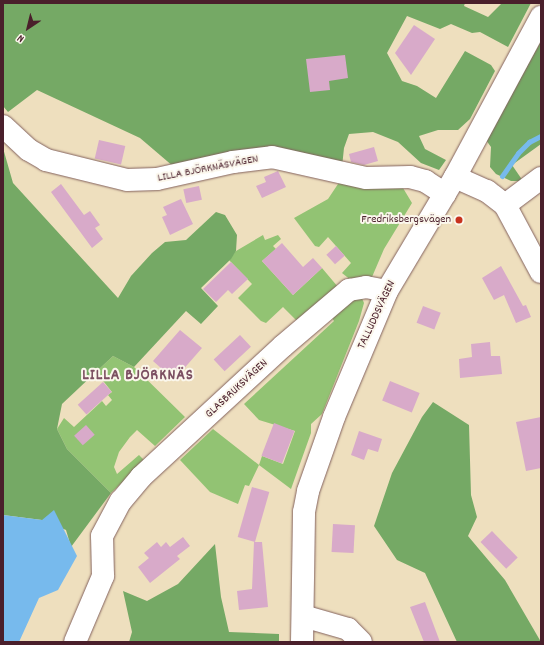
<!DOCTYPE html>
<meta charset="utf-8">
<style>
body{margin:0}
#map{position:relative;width:544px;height:645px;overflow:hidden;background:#eedfbe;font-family:Dekko,sans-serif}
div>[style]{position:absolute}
.green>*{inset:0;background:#92c373}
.forest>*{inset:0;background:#75a965}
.water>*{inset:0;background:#77baed}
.stream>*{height:5px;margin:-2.5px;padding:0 2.5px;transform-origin:2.5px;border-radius:2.5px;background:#77baed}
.building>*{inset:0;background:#d8aac9;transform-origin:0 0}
.roads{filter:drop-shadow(0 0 1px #83625e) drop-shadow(0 0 1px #83625e)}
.minor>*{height:22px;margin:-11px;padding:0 11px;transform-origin:11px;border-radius:11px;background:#fff}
.dots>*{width:11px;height:11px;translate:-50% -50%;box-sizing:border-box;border:2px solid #fbf7ec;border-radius:50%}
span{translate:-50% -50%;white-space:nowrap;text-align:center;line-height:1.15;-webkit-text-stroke:4px #fbf7ec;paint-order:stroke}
.street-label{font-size:12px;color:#4a1f2b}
.poi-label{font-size:12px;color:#4a1f2b}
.right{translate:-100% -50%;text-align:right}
.district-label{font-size:16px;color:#7c5062;font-weight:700;letter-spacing:1px}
.frame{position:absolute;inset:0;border:4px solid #4a1f2b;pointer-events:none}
.north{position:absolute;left:8px;top:8px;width:40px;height:40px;-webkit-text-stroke:3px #fbf7ec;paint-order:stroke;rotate:215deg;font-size:11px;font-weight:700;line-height:16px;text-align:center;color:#4a1f2b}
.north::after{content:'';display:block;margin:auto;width:14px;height:18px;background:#4a1f2b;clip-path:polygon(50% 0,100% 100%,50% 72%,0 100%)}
</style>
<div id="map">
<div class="green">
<i style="clip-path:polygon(340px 181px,403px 188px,412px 203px,384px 249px,372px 277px,361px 280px,352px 281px,342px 273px,351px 263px,328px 237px,319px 247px,315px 246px,294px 218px,328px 199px)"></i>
<i style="clip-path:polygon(263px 235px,265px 240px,278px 235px,281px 239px,273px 246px,276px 249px,262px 261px,293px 295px,322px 268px,338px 287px,298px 322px,283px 307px,266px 323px,261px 321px,238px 298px,252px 284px,229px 260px,236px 251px)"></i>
<i style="clip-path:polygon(361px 296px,364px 303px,359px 321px,322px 414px,311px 424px,311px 433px,291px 489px,259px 465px,249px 486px,245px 485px,238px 504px,210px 492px,180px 460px,213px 429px,259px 465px,262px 456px,283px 464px,295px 431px,259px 420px,244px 404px,334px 321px,330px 315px,344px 303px)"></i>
<i style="clip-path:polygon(113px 356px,134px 367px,185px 417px,155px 446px,137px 430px,130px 437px,119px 452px,114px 467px,117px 474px,139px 455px,145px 461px,111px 493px,67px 449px,57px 429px,64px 418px,74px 427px,102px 401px,106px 406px,112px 400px,108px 395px,112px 392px,96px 372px)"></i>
</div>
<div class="forest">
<i style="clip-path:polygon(3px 3px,465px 3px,464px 6px,488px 17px,502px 3px,531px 3px,508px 47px,480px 32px,472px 33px,451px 24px,440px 29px,407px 16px,387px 53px,402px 81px,417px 86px,436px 98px,465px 51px,491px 65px,495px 71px,470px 119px,458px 130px,438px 130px,419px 136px,425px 149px,446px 160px,439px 170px,421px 163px,398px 142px,373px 132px,349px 134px,344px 148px,342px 167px,283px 149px,240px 150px,174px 167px,140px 138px,37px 90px,8px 112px,3px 106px)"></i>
<i style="clip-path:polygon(541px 41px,541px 144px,512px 165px,523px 181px,511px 181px,496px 174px,490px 167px,491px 147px,486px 140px)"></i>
<i style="clip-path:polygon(3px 148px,13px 183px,118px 298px,131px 276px,152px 253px,165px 242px,186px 240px,216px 212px,225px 215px,237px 235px,236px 251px,231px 259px,201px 288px,218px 306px,201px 324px,186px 311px,134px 367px,113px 356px,62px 404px,57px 429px,67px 449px,111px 493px,71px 547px,66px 530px,42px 520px,3px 515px)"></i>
<i style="clip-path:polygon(433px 402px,469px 425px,471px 495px,477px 517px,468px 536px,505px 580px,541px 642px,457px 642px,425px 573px,397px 560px,374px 526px,392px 473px,422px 417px)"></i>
<i style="clip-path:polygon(215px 544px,221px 597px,229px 632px,279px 634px,279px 642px,129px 642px,132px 632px,123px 591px,147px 601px,178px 584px)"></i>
</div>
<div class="water">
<i style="clip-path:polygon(54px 510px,77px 556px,58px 590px,39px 598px,19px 642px,3px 642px,3px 515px,42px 520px)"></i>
</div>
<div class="stream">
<i style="left:502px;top:176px;width:28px;rotate:-55deg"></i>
<i style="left:518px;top:153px;width:16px;rotate:-45deg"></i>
<i style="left:529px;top:142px;width:13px;rotate:-27deg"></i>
</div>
<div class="building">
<i style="clip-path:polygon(414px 25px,435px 39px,411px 75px,395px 53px)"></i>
<i style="clip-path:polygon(345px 55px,348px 78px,329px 81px,330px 90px,310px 92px,306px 59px)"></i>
<i style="left:99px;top:140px;width:27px;height:19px;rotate:13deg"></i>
<i style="clip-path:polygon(374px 147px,378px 161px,364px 165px,351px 162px,349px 154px)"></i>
<i style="clip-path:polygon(278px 171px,286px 187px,262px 198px,256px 186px,266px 182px,264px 177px)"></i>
<i style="clip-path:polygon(61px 184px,84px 215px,90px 211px,100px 225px,95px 228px,103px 239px,92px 248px,51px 192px)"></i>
<i style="left:199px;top:186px;width:14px;height:16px;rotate:78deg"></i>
<i style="clip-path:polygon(181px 199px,193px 224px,170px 235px,162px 217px,167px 215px,163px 207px)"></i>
<i style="clip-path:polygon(282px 243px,303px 267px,313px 258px,322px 268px,293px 295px,262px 261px)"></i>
<i style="left:336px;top:246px;width:13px;height:13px;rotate:48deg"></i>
<i style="clip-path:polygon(231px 262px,248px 279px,232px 294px,228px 290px,216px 302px,203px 289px)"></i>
<i style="clip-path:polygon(501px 266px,523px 306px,526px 305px,531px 317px,516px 323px,504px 295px,494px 300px,482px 278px)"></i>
<i style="left:423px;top:306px;width:19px;height:18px;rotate:21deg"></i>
<i style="clip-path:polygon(180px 330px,202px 348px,181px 372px,178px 369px,171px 377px,153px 361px)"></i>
<i style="left:240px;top:335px;width:16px;height:36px;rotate:47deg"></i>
<i style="clip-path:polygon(490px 342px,491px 356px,500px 356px,502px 374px,460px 378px,459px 359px,472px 357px,471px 344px)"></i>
<i style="left:390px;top:381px;width:32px;height:21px;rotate:22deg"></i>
<i style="left:103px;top:382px;width:13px;height:34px;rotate:48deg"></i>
<i style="clip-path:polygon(541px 417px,541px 468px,526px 471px,516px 422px)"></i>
<i style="left:274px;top:423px;width:22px;height:35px;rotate:21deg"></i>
<i style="left:86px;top:425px;width:13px;height:16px;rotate:48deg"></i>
<i style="clip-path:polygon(359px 431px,382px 439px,378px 452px,368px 449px,364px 460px,351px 455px)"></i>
<i style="left:252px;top:487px;width:18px;height:52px;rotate:16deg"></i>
<i style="left:333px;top:524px;width:22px;height:28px;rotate:3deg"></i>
<i style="left:492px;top:531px;width:37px;height:16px;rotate:46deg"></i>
<i style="clip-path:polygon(183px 537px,190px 546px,177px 556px,180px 559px,150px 583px,138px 567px,149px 558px,144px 553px,157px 542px,161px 547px,166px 542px,170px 547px)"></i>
<i style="clip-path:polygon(254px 542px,262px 542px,268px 607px,239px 610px,237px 591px,252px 589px)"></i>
<i style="clip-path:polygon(425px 602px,440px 642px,424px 642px,410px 607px)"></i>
</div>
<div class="roads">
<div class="minor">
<i style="left:3px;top:126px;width:35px;rotate:43deg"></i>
<i style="left:29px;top:150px;width:20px;rotate:30deg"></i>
<i style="left:46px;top:160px;width:83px;rotate:13.9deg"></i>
<i style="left:127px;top:180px;width:30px;rotate:-2deg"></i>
<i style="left:157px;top:179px;width:78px;rotate:-12.6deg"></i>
<i style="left:233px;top:162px;width:39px;rotate:-7deg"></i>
<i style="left:272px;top:157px;width:96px;rotate:12.6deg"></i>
<i style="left:366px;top:178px;width:44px;rotate:-1.3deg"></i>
<i style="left:410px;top:177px;width:16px;rotate:15deg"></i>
<i style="left:425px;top:181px;width:24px;rotate:33deg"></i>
<i style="left:455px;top:177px;width:35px;rotate:24deg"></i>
<i style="left:487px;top:191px;width:23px;rotate:38deg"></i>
<i style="left:505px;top:205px;width:45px;rotate:-36.9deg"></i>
<i style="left:505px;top:205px;width:76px;rotate:61.8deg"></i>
<i style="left:303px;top:616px;width:47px;rotate:16.1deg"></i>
<i style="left:348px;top:629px;width:18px;rotate:45deg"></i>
<i style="left:75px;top:642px;width:72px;rotate:-67deg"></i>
<i style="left:103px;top:576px;width:40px;rotate:-91.4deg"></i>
<i style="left:102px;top:536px;width:40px;rotate:-62deg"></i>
<i style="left:121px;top:501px;width:31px;rotate:-50deg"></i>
<i style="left:141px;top:477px;width:193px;rotate:-42.7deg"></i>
<i style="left:283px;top:346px;width:87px;rotate:-40.3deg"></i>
<i style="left:349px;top:290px;width:17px;rotate:-10deg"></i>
<i style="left:366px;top:287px;width:21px;rotate:11deg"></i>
<i style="left:302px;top:642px;width:130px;rotate:-89.1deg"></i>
<i style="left:304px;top:512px;width:21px;rotate:-79deg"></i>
<i style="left:308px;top:491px;width:78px;rotate:-70.6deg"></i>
<i style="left:334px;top:417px;width:137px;rotate:-67.2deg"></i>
<i style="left:387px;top:291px;width:133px;rotate:-59.2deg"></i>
<i style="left:455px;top:177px;width:182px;rotate:-61.7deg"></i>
</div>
</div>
<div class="dots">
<i style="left:459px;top:220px;background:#c8321e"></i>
</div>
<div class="street-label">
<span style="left:208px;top:169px;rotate:-11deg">LILLA BJÖRKNÄSVÄGEN</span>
<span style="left:377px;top:315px;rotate:-65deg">TALLUDDSVÄGEN</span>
<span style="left:237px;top:389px;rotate:-43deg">GLASBRUKSVÄGEN</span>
</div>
<div class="poi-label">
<span class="right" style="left:451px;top:220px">Fredriksbergsvägen</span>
</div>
<div class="district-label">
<span style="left:138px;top:376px">LILLA BJÖRKNÄS</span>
</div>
<div class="frame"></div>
<div class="north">N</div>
</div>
